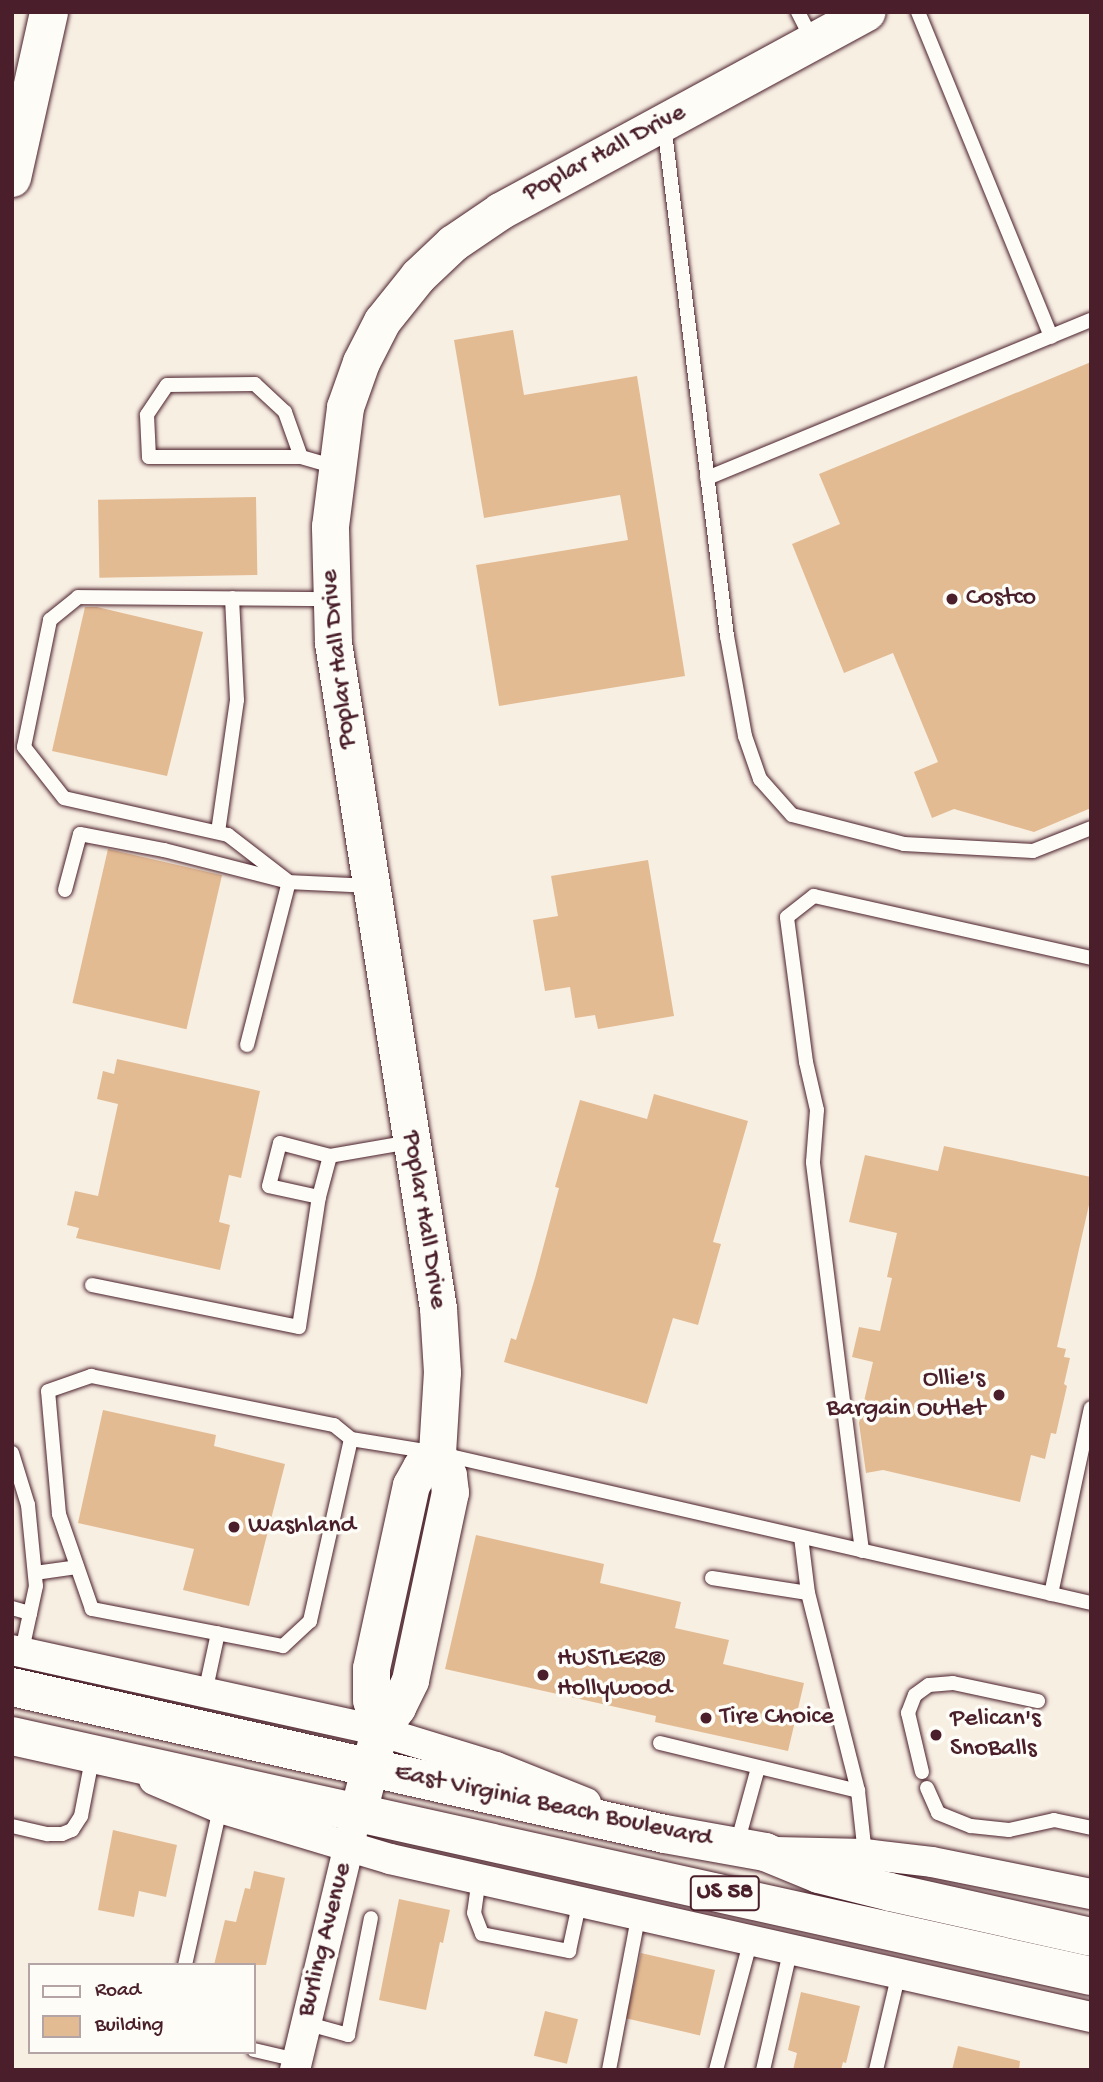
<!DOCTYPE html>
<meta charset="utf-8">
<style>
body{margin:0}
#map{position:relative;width:1103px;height:2082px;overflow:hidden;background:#f8efe3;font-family:"Gochi Hand",sans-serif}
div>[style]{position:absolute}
.building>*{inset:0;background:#e3bb93;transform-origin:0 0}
.roads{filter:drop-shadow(0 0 2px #4a1f2b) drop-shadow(0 0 2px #4a1f2b)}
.service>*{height:14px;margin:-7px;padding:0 7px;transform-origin:7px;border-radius:7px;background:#fdfcf7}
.minor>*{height:30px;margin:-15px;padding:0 15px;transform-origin:15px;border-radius:15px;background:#fdfcf7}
.tertiary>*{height:37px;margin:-18.5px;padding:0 18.5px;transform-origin:18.5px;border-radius:18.5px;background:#fdfcf7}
.primary>*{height:38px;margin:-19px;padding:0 19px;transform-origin:19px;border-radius:19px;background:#fdfcf7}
.motorway>*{height:38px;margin:-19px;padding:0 19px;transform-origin:19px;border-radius:19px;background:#fdfcf7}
.dots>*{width:19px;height:19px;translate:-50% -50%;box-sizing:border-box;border:4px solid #fdfcf7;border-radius:50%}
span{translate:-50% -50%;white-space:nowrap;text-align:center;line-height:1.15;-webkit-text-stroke:7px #fdfcf7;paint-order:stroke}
.shield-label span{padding:2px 5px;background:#fdfcf7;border:2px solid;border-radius:5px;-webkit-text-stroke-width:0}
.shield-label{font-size:24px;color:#4a1f2b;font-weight:700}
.street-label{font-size:26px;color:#4a1f2b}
.poi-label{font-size:26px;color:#4a1f2b}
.left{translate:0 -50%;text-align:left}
.right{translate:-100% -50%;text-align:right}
.frame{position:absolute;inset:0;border:14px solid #4a1f2b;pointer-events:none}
.legend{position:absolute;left:28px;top:1963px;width:228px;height:91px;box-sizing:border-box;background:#fdfcf7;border:2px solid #b5a4a5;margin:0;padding:9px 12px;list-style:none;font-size:21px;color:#4a1f2b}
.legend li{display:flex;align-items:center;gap:14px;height:35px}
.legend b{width:35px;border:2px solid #b5a4a5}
</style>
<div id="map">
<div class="building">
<i style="clip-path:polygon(513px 330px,524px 395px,637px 376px,685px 676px,499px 706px,476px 565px,628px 540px,620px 495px,484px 518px,454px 340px)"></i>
<i style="clip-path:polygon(1091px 362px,1091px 808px,1034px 832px,954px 809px,932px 818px,914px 772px,938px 762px,893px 653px,844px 673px,792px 544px,840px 524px,819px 474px)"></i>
<i style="left:256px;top:497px;width:78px;height:158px;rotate:89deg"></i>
<i style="clip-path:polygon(85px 607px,97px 607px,203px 632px,167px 776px,52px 751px)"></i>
<i style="left:108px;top:849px;width:117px;height:158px;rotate:13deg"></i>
<i style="clip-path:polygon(648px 860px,674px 1016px,598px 1029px,595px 1015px,575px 1018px,570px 987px,545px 991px,533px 920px,558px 916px,551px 876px)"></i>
<i style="clip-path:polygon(117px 1059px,260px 1091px,241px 1178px,229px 1175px,219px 1222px,230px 1225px,220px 1270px,76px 1238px,79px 1228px,67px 1225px,75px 1191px,98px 1196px,118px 1104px,97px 1099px,103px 1071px,114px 1074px)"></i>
<i style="clip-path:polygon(654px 1094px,748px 1121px,713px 1242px,721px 1244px,698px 1325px,673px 1318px,647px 1404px,504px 1362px,511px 1338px,516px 1340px,535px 1278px,559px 1188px,555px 1187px,580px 1100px,647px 1119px)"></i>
<i style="clip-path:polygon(944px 1146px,1091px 1177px,1091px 1196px,1057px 1347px,1066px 1349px,1064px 1357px,1070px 1358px,1064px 1384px,1067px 1386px,1056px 1434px,1051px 1433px,1045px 1459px,1031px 1455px,1020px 1502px,883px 1470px,866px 1473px,859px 1423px,873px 1362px,852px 1357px,859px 1327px,880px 1331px,892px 1278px,887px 1277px,897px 1233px,849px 1222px,865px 1155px,938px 1171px)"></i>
<i style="clip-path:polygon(103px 1410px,216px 1435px,214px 1446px,285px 1464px,249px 1606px,183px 1590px,194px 1549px,78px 1523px)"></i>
<i style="clip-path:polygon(476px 1535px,604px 1564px,600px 1583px,681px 1602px,675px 1628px,729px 1640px,723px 1664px,804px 1683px,788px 1751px,655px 1722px,656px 1716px,445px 1669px)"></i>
<i style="clip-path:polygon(113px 1830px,177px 1845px,166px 1897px,139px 1891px,134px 1917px,98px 1910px)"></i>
<i style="clip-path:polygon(254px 1871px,285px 1878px,266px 1965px,214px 1965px,225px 1920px,236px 1922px,245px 1888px,250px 1889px)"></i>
<i style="clip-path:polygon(399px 1899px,450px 1910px,443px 1943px,440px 1942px,426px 2010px,379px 2000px)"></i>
<i style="left:641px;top:1953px;width:76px;height:67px;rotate:13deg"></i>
<i style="clip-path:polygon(801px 1992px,860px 2006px,846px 2063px,843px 2062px,841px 2070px,793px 2070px,797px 2053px,788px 2050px)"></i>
<i style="left:545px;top:2011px;width:34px;height:46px;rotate:14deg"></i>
<i style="clip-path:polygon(958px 2046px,1020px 2061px,1019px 2070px,952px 2070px)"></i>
</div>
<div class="roads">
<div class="service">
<i style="left:798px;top:12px;width:34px;rotate:63deg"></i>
<i style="left:918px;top:12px;width:351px;rotate:67.7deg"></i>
<i style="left:664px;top:124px;width:516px;rotate:82.99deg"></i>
<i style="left:727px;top:636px;width:102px;rotate:79.8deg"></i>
<i style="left:745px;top:736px;width:46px;rotate:70.8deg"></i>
<i style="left:760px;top:779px;width:48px;rotate:48.4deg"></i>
<i style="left:792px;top:815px;width:116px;rotate:14.5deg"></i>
<i style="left:904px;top:844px;width:129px;rotate:3.1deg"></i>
<i style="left:1033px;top:851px;width:62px;rotate:-21.6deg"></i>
<i style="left:301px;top:457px;width:48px;rotate:-109.6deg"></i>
<i style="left:285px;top:412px;width:41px;rotate:-137deg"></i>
<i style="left:255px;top:384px;width:88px;rotate:179.3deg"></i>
<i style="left:167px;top:385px;width:36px;rotate:124deg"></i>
<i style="left:147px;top:415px;width:42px;rotate:87.3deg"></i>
<i style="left:149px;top:457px;width:152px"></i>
<i style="left:301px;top:457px;width:36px;rotate:16deg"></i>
<i style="left:707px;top:478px;width:415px;rotate:-22.4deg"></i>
<i style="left:218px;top:832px;width:133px;rotate:-81.8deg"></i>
<i style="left:237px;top:700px;width:102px;rotate:-92.8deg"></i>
<i style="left:289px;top:882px;width:77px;rotate:-142.4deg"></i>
<i style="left:228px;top:835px;width:168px;rotate:-167.3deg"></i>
<i style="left:64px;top:798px;width:65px;rotate:-128.1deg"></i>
<i style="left:24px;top:747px;width:130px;rotate:-78.4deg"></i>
<i style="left:50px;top:620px;width:36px;rotate:-39deg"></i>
<i style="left:78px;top:597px;width:252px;rotate:0.5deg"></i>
<i style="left:65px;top:890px;width:58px;rotate:-75deg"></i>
<i style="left:80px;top:834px;width:86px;rotate:10.8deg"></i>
<i style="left:164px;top:850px;width:121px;rotate:14.4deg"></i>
<i style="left:247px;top:1045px;width:168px;rotate:-75.6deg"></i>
<i style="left:289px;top:882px;width:81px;rotate:2.8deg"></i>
<i style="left:319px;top:1197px;width:42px;rotate:-75deg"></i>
<i style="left:92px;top:1285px;width:211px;rotate:11.5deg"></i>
<i style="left:299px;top:1327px;width:132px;rotate:-81.3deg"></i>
<i style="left:319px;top:1197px;width:51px;rotate:-167.6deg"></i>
<i style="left:269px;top:1186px;width:44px;rotate:-75.7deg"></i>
<i style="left:280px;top:1143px;width:52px;rotate:14.6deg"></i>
<i style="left:330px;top:1156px;width:81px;rotate:-9.9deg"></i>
<i style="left:351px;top:1439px;width:187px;rotate:102.7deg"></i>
<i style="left:310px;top:1621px;width:37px;rotate:137deg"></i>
<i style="left:283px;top:1646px;width:195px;rotate:-169deg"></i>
<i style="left:92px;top:1609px;width:101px;rotate:-109.2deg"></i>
<i style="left:59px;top:1514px;width:123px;rotate:-95.1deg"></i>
<i style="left:48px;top:1391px;width:46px;rotate:-19.2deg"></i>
<i style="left:91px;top:1376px;width:248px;rotate:11.4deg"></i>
<i style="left:334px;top:1425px;width:22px;rotate:39deg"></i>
<i style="left:351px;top:1439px;width:87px;rotate:9.2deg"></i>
<i style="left:437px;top:1453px;width:671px;rotate:12.92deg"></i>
<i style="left:12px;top:1453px;width:54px;rotate:72.9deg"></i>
<i style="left:28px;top:1505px;width:81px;rotate:84.4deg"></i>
<i style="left:36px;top:1586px;width:71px;rotate:102.3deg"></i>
<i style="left:801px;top:1537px;width:56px;rotate:82.9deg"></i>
<i style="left:862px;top:1551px;width:392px;rotate:-97.2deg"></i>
<i style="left:813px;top:1162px;width:52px;rotate:-85.6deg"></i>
<i style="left:817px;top:1110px;width:49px;rotate:-102.9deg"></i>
<i style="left:806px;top:1062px;width:146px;rotate:-97.5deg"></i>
<i style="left:787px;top:917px;width:34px;rotate:-38deg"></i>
<i style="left:814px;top:896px;width:284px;rotate:12.6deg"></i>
<i style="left:35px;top:1573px;width:42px;rotate:-8.1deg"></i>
<i style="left:712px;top:1578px;width:97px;rotate:8.9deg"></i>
<i style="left:808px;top:1593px;width:204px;rotate:75.8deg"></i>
<i style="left:858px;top:1791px;width:63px;rotate:83.7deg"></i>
<i style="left:1051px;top:1594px;width:190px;rotate:-77.9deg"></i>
<i style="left:12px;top:1608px;width:19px;rotate:16deg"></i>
<i style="left:205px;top:1693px;width:61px;rotate:-77.8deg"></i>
<i style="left:660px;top:1743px;width:204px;rotate:13.6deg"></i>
<i style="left:922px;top:1772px;width:61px;rotate:-103.3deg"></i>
<i style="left:908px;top:1713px;width:19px;rotate:-69deg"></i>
<i style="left:915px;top:1695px;width:17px;rotate:-36deg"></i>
<i style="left:929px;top:1685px;width:24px;rotate:-5deg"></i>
<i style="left:953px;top:1683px;width:87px;rotate:12deg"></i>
<i style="left:927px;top:1788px;width:27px;rotate:66deg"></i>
<i style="left:938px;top:1813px;width:35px;rotate:22deg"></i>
<i style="left:971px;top:1826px;width:38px;rotate:6deg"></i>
<i style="left:1009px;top:1830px;width:46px;rotate:-12.5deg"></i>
<i style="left:1054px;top:1820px;width:38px;rotate:12deg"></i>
<i style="left:12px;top:1826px;width:37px;rotate:13deg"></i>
<i style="left:48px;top:1834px;width:14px"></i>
<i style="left:62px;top:1834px;width:11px;rotate:-22deg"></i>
<i style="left:72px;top:1830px;width:17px;rotate:-57deg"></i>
<i style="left:81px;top:1816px;width:63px;rotate:-79deg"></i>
<i style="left:737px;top:1844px;width:79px;rotate:-74.6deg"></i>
<i style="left:479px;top:1878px;width:35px;rotate:98deg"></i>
<i style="left:474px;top:1913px;width:22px;rotate:69deg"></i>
<i style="left:482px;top:1934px;width:89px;rotate:11.1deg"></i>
<i style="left:569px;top:1951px;width:52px;rotate:-77.8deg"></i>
<i style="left:185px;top:1965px;width:161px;rotate:-77.4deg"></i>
<i style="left:305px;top:2023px;width:45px;rotate:15.6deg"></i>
<i style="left:348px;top:2035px;width:119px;rotate:-78.9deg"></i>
<i style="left:254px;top:2050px;width:44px;rotate:13.1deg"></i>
<i style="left:609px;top:2070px;width:160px;rotate:-79.2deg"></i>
<i style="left:716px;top:2070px;width:136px;rotate:-75deg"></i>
<i style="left:763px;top:2070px;width:125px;rotate:-77.1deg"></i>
<i style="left:876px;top:2070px;width:100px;rotate:-76.7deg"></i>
</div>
<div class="minor">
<i style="left:12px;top:1650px;width:376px;rotate:12.4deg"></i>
<i style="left:379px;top:1731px;width:122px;rotate:17.1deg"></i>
<i style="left:496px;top:1767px;width:97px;rotate:21.8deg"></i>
<i style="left:154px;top:1780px;width:72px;rotate:23deg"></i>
<i style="left:220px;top:1808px;width:177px;rotate:16.7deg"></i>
<i style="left:390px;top:1859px;width:719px;rotate:12.7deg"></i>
<i style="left:776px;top:1852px;width:89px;rotate:1.3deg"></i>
<i style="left:865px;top:1854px;width:67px;rotate:6.8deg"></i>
<i style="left:932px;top:1862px;width:162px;rotate:11.4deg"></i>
<i style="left:295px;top:2070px;width:248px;rotate:-76.5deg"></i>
</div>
<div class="tertiary">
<i style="left:379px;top:1731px;width:32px;rotate:-104deg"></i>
<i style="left:371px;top:1700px;width:32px;rotate:-90deg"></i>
<i style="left:371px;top:1668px;width:187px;rotate:-77.7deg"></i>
<i style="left:411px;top:1485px;width:21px;rotate:-61deg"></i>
<i style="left:421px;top:1467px;width:21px;rotate:-41deg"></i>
<i style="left:358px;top:1812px;width:84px;rotate:-75.5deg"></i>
<i style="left:379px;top:1731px;width:30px;rotate:-53deg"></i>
<i style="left:397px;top:1707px;width:30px;rotate:-64deg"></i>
<i style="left:410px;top:1680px;width:192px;rotate:-78deg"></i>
<i style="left:450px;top:1492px;width:17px;rotate:-97deg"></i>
<i style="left:448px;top:1475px;width:25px;rotate:-117deg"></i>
<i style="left:437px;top:1453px;width:81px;rotate:-86.5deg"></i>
<i style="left:442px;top:1372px;width:64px;rotate:-93.6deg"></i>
<i style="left:438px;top:1308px;width:673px;rotate:-98.97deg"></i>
<i style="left:333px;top:643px;width:117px;rotate:-91.5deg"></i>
<i style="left:330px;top:526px;width:120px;rotate:-82.8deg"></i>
<i style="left:345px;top:407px;width:48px;rotate:-70.4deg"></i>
<i style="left:361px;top:362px;width:46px;rotate:-62.9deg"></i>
<i style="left:382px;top:321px;width:58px;rotate:-51.3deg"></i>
<i style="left:418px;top:276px;width:48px;rotate:-43.3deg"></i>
<i style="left:453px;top:243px;width:57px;rotate:-34.2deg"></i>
<i style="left:500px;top:211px;width:417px;rotate:-28.5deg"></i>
</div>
<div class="primary">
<i style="left:12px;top:1687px;width:669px;rotate:12.69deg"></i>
<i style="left:665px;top:1834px;width:102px;rotate:10.2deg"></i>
<i style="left:765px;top:1852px;width:58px;rotate:22.2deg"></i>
<i style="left:819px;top:1874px;width:73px;rotate:14.2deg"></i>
<i style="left:890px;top:1892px;width:206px;rotate:12.6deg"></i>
<i style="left:12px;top:1736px;width:1105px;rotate:12.54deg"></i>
</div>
<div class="motorway">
<i style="left:12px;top:178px;width:170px;rotate:-77.4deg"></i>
</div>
</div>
<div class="dots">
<i style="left:952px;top:599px;background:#4a1f2b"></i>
<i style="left:999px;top:1395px;background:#4a1f2b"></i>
<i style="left:234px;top:1527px;background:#4a1f2b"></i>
<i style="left:543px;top:1675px;background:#4a1f2b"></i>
<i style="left:706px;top:1718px;background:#4a1f2b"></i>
<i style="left:936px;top:1735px;background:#4a1f2b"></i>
</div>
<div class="shield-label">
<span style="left:725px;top:1893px">US 58</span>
</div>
<div class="street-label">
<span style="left:605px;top:154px;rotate:-28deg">Poplar Hall Drive</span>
<span style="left:340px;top:659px;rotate:-96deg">Poplar Hall Drive</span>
<span style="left:423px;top:1220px;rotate:81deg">Poplar Hall Drive</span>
<span style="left:553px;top:1807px;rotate:12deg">East Virginia Beach Boulevard</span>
<span style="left:326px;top:1940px;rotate:-76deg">Burling Avenue</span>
</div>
<div class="poi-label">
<span class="left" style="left:966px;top:599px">Costco</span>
<span class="right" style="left:985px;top:1395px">Ollie's<br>Bargain Outlet</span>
<span class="left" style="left:248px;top:1527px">Washland</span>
<span class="left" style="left:557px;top:1675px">HUSTLER®<br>Hollywood</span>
<span class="left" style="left:720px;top:1718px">Tire Choice</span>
<span class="left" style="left:950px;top:1735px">Pelican's<br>SnoBalls</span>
</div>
<div class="frame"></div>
<ul class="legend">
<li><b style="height:9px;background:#fdfcf7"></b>Road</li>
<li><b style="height:19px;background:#e3bb93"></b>Building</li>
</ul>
</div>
